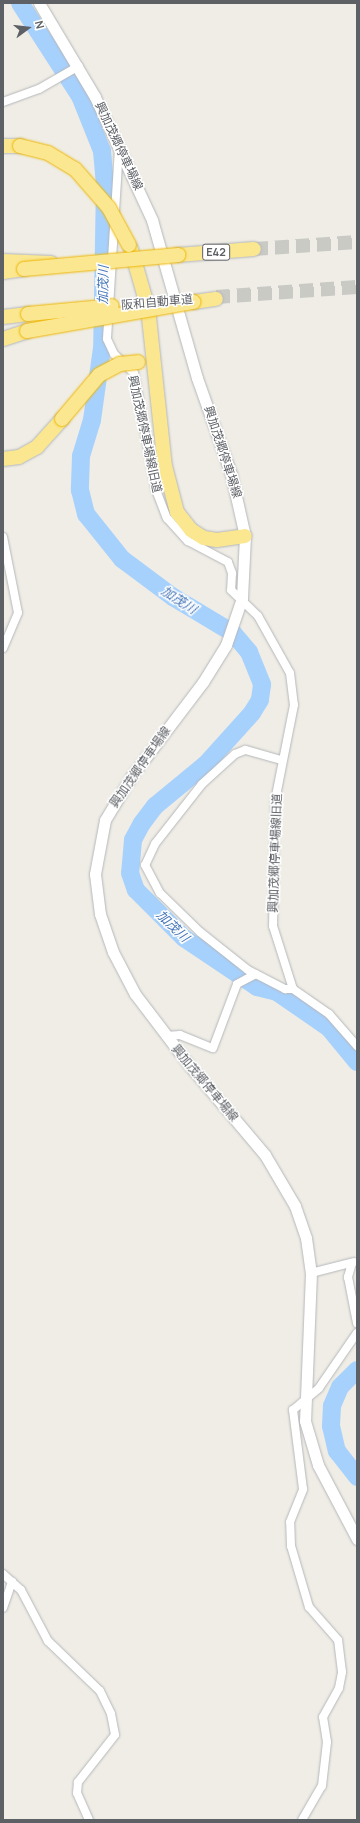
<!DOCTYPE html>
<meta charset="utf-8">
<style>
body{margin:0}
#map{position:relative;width:360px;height:1823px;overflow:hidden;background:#efede5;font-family:Manrope,"Noto Sans JP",sans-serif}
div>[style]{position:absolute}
.river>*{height:18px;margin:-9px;padding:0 9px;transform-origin:9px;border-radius:9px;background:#a7d1fd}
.motorway-tunnel>*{height:14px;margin-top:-7px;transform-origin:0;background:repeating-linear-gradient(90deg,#cacac5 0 14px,transparent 0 21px)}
.roads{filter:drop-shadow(0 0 1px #b5b7bb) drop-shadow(0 0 1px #b5b7bb)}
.minor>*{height:8px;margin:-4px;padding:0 4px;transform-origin:4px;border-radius:4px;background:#fff}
.secondary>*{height:11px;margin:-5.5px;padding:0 5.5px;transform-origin:5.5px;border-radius:5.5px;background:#fff}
.motorway>*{height:14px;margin:-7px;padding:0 7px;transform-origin:7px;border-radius:7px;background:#fae790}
.bridges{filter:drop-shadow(0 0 1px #eeb605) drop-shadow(0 0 1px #eeb605)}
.motorway-bridge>*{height:14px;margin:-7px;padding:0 7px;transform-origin:7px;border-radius:7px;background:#fae790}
span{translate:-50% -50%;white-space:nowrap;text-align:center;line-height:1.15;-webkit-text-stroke:3px #fff;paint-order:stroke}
.shield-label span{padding:1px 3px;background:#fff;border:1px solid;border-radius:3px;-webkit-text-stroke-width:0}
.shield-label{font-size:11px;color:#5d6065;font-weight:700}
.street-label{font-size:12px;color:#5d6065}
.water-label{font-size:13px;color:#4676b8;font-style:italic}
.frame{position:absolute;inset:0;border:4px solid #5d6065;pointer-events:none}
.north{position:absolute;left:8px;top:8px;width:40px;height:40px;-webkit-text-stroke:3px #fff;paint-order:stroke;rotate:75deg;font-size:11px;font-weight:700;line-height:16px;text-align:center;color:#5d6065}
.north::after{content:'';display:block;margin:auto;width:14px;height:18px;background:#5d6065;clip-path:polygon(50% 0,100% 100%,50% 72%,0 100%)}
</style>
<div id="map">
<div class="river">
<i style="left:20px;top:3px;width:111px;rotate:57.2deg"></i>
<i style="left:80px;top:96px;width:59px;rotate:68.2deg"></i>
<i style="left:102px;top:151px;width:33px;rotate:85deg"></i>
<i style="left:105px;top:184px;width:164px;rotate:91deg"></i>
<i style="left:102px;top:348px;width:73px;rotate:97.9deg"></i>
<i style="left:92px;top:420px;width:38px;rotate:107deg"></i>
<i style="left:81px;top:456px;width:34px;rotate:92deg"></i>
<i style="left:80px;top:490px;width:25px;rotate:76deg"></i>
<i style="left:86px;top:514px;width:58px;rotate:51.3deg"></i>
<i style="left:122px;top:559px;width:64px;rotate:36.7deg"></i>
<i style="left:173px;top:597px;width:70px;rotate:31deg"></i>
<i style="left:233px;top:633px;width:25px;rotate:50deg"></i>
<i style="left:249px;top:652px;width:35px;rotate:68deg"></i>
<i style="left:262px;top:685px;width:15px;rotate:98deg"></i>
<i style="left:260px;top:700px;width:15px;rotate:122deg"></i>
<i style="left:252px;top:713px;width:69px;rotate:132deg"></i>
<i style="left:206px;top:764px;width:66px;rotate:140.5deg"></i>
<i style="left:155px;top:806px;width:21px;rotate:127deg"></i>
<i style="left:142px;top:823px;width:19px;rotate:118deg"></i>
<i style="left:133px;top:840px;width:33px;rotate:95deg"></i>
<i style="left:130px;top:873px;width:18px;rotate:71deg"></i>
<i style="left:136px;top:890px;width:68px;rotate:45deg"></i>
<i style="left:184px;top:938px;width:88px;rotate:33.9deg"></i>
<i style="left:257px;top:987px;width:21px;rotate:14deg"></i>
<i style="left:277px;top:992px;width:63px;rotate:34.7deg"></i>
<i style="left:329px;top:1028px;width:44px;rotate:50.5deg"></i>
<i style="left:357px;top:1370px;width:24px;rotate:135deg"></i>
<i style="left:340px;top:1387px;width:21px;rotate:113deg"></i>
<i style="left:332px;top:1406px;width:20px;rotate:93deg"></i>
<i style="left:331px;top:1426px;width:26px;rotate:77deg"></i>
<i style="left:337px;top:1451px;width:33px;rotate:52deg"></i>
</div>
<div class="motorway-tunnel">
<i style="left:254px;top:249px;width:103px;rotate:-3.9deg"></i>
<i style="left:216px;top:297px;width:141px;rotate:-4.1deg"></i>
</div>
<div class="roads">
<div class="minor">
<i style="left:3px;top:102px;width:38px;rotate:-20deg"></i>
<i style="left:39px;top:89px;width:46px;rotate:-29.9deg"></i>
<i style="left:119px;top:148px;width:191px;rotate:93.6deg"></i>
<i style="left:107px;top:339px;width:17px;rotate:65deg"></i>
<i style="left:114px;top:354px;width:28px;rotate:44deg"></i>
<i style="left:134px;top:373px;width:119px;rotate:79.4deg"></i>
<i style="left:156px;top:490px;width:30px;rotate:69deg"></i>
<i style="left:167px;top:518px;width:31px;rotate:48deg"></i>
<i style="left:188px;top:541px;width:45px;rotate:27.7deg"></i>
<i style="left:228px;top:562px;width:12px;rotate:70deg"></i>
<i style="left:232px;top:573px;width:17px;rotate:93deg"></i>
<i style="left:231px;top:590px;width:37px;rotate:44deg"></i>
<i style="left:258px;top:616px;width:65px;rotate:60.7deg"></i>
<i style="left:290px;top:673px;width:32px;rotate:83deg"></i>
<i style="left:294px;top:705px;width:98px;rotate:101.2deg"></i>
<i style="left:275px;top:801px;width:125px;rotate:90.9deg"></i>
<i style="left:273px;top:926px;width:66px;rotate:72.4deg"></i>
<i style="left:293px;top:989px;width:44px;rotate:34.8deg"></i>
<i style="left:329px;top:1014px;width:43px;rotate:48.8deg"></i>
<i style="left:3px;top:537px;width:77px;rotate:78.8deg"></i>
<i style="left:18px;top:613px;width:38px;rotate:113deg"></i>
<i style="left:281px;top:760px;width:37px;rotate:-164deg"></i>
<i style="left:245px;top:750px;width:11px;rotate:158deg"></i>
<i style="left:235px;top:754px;width:45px;rotate:137.7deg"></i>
<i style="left:202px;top:784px;width:76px;rotate:128.1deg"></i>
<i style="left:155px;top:844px;width:23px;rotate:115deg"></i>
<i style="left:145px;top:865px;width:32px;rotate:62deg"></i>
<i style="left:160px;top:893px;width:56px;rotate:44.3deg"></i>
<i style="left:200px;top:932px;width:61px;rotate:38.4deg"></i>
<i style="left:248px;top:970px;width:42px;rotate:27.2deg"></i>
<i style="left:285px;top:989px;width:8px"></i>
<i style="left:166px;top:1036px;width:14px;rotate:-4deg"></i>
<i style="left:180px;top:1035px;width:35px;rotate:22deg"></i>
<i style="left:213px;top:1048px;width:68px;rotate:-69.4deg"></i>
<i style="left:237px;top:984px;width:21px;rotate:-28deg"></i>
<i style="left:352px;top:1263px;width:15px;rotate:106deg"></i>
<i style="left:348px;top:1277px;width:47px;rotate:78.9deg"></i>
<i style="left:311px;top:1273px;width:44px;rotate:-14.3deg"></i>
<i style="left:3px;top:1574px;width:24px;rotate:42deg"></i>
<i style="left:21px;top:1590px;width:58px;rotate:62.1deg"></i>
<i style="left:48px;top:1641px;width:72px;rotate:43.9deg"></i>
<i style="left:100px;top:1691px;width:25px;rotate:64deg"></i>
<i style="left:111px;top:1714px;width:21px;rotate:79deg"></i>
<i style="left:115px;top:1735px;width:60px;rotate:128.2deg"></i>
<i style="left:78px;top:1782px;width:11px;rotate:95deg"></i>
<i style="left:77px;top:1793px;width:30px;rotate:66deg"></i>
<i style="left:3px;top:1608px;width:28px;rotate:-71deg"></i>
<i style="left:302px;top:1820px;width:39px;rotate:-60deg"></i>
<i style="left:322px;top:1786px;width:44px;rotate:-83.5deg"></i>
<i style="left:327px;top:1742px;width:25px;rotate:-99deg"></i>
<i style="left:323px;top:1717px;width:33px;rotate:-61deg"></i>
<i style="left:339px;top:1688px;width:16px;rotate:-79deg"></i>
<i style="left:342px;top:1672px;width:32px;rotate:-97deg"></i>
<i style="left:338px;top:1640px;width:44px;rotate:-131.3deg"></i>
<i style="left:309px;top:1607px;width:64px;rotate:-106.4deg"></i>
<i style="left:291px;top:1546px;width:24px;rotate:-92deg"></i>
<i style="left:290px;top:1522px;width:35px;rotate:-68deg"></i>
<i style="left:303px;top:1489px;width:80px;rotate:-97.2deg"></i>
<i style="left:293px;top:1410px;width:34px;rotate:-40deg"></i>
<i style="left:319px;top:1388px;width:67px;rotate:-55.4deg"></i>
</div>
<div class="secondary">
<i style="left:39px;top:3px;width:109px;rotate:59.2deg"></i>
<i style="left:95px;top:97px;width:136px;rotate:65.1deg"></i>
<i style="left:152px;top:220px;width:164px;rotate:74.1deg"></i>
<i style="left:197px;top:378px;width:102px;rotate:70.5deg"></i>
<i style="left:231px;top:474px;width:64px;rotate:77.3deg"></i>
<i style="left:245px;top:536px;width:62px;rotate:92.8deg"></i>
<i style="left:242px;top:598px;width:50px;rotate:108.8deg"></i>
<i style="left:226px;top:645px;width:44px;rotate:121.9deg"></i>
<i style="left:203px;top:682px;width:119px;rotate:127.2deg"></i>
<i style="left:131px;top:777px;width:50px;rotate:121.2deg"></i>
<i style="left:105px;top:820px;width:55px;rotate:100.5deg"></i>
<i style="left:95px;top:874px;width:40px;rotate:82.9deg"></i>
<i style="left:100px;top:914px;width:40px;rotate:71.1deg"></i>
<i style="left:113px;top:952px;width:47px;rotate:62.4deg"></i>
<i style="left:135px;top:994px;width:89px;rotate:52.7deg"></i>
<i style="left:189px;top:1065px;width:118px;rotate:49.8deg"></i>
<i style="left:265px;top:1155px;width:59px;rotate:59.5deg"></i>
<i style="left:295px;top:1206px;width:34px;rotate:71deg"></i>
<i style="left:306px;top:1238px;width:35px;rotate:82deg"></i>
<i style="left:311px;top:1273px;width:148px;rotate:92.3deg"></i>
<i style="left:305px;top:1421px;width:46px;rotate:73.5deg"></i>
<i style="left:318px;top:1465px;width:84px;rotate:62.2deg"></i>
</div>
<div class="motorway">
<i style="left:3px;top:146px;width:17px"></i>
<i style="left:131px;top:249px;width:61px;rotate:73.9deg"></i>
<i style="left:148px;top:308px;width:159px;rotate:83.9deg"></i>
<i style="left:165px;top:466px;width:48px;rotate:75.4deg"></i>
<i style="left:177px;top:512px;width:23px;rotate:52deg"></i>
<i style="left:191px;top:530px;width:15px;rotate:32deg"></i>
<i style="left:204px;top:538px;width:13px;rotate:9deg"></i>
<i style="left:217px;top:540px;width:28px;rotate:-8deg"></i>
<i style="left:178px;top:255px;width:76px;rotate:-4.5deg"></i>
<i style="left:3px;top:261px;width:48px;rotate:2.4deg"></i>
<i style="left:3px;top:272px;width:21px;rotate:-8deg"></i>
<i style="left:194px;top:302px;width:22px;rotate:-8deg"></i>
<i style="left:3px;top:317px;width:25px;rotate:-7deg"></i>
<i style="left:3px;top:339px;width:25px;rotate:-18deg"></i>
<i style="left:3px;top:459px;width:16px;rotate:-7deg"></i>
<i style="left:19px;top:457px;width:21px;rotate:-29deg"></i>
<i style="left:37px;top:447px;width:38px;rotate:-48deg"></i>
</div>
</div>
<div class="bridges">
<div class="motorway-bridge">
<i style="left:20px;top:146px;width:29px;rotate:14deg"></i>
<i style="left:48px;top:153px;width:31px;rotate:31deg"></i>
<i style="left:75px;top:169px;width:52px;rotate:48.9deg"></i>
<i style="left:109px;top:208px;width:42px;rotate:61.6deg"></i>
<i style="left:24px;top:269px;width:155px;rotate:-5.2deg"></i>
<i style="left:28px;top:314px;width:84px;rotate:-5.4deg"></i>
<i style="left:27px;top:331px;width:169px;rotate:-9.9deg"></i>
<i style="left:62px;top:419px;width:57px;rotate:-49.9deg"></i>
<i style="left:99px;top:375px;width:24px;rotate:-28deg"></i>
<i style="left:120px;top:364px;width:18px;rotate:-6deg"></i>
</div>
</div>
<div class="shield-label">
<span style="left:216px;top:252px">E42</span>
</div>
<div class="street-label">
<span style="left:119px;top:146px;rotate:65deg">興加茂郷停車場線</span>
<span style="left:157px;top:302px;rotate:-5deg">阪和自動車道</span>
<span style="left:145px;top:434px;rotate:78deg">興加茂郷停車場線旧道</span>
<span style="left:223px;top:452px;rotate:72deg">興加茂郷停車場線</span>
<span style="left:140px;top:767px;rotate:-55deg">興加茂郷停車場線</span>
<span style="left:275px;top:853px;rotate:-88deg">興加茂郷停車場線旧道</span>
<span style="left:205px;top:1083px;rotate:50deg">興加茂郷停車場線</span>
</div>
<div class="water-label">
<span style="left:103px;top:285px;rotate:-89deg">加茂川</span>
<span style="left:179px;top:600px;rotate:33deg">加茂川</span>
<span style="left:173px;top:926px;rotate:44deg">加茂川</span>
</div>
<div class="frame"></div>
<div class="north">N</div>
</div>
